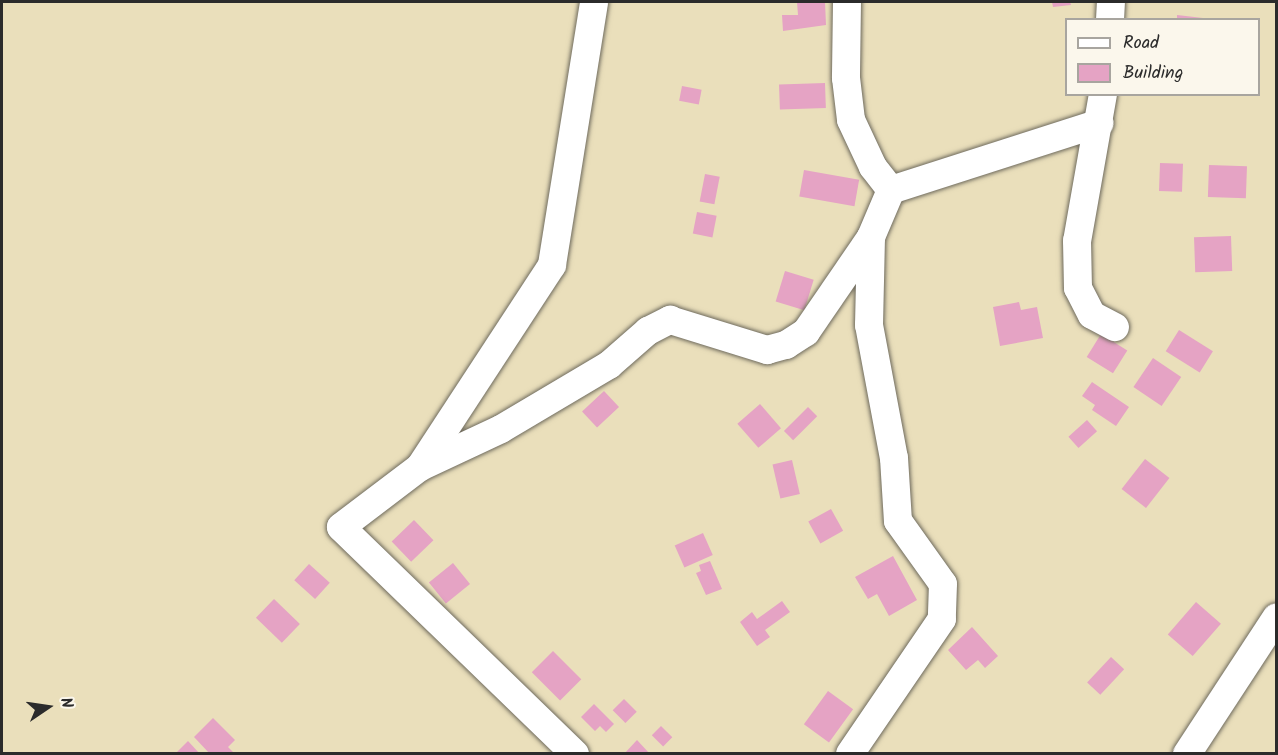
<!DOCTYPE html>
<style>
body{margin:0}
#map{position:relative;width:1278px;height:755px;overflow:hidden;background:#eadfbb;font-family:Kalam,sans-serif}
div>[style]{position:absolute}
.building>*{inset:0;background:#e5a3c4;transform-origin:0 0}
.roads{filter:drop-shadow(0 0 2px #6e6a5d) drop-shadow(0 0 2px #6e6a5d)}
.minor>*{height:28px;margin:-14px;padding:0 14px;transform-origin:14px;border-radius:14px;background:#fff}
span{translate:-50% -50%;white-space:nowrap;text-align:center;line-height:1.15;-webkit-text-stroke:4.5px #fbf7ec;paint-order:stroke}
.frame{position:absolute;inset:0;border:3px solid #2b2b2b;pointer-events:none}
.legend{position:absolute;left:1065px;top:18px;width:195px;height:78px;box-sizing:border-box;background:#fbf7ec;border:2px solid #a8a59f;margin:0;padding:8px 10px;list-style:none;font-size:18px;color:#2b2b2b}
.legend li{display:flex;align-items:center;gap:12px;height:30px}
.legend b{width:30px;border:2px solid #a8a59f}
.north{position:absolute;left:18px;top:677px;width:60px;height:60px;-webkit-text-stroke:4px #fbf7ec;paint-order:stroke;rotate:77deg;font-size:16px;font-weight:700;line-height:24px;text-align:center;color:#2b2b2b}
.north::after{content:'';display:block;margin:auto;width:21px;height:27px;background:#2b2b2b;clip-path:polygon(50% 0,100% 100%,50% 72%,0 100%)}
</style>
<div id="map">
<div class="building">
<i style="clip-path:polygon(797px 2px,825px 2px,826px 25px,783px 31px,782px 15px,798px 15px)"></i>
<i style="clip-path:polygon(1052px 2px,1070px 2px,1071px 5px,1053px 7px)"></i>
<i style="clip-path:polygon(1177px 15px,1203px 18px,1203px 20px,1177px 20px)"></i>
<i style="left:825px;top:83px;width:25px;height:46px;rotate:88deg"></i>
<i style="left:682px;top:86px;width:20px;height:15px;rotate:11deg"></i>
<i style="left:1160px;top:163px;width:23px;height:28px;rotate:2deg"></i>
<i style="left:1209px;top:165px;width:38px;height:32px;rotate:2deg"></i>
<i style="left:804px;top:170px;width:56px;height:27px;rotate:10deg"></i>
<i style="left:705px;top:174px;width:15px;height:28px;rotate:11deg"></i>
<i style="left:697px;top:212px;width:20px;height:22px;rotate:11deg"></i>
<i style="left:1231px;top:236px;width:35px;height:37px;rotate:88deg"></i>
<i style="left:785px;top:271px;width:30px;height:32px;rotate:17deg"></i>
<i style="clip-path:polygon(1019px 302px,1021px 310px,1037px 307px,1043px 338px,1000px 346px,993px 307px)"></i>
<i style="left:1179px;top:330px;width:40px;height:25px;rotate:32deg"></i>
<i style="left:1101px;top:334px;width:31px;height:27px;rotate:32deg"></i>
<i style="left:1153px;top:358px;width:34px;height:35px;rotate:34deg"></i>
<i style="clip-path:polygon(1092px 382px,1129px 407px,1116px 426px,1092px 410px,1095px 405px,1082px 396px)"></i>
<i style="left:604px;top:391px;width:22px;height:30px;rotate:47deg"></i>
<i style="left:760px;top:404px;width:32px;height:30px;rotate:49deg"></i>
<i style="left:808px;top:407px;width:13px;height:34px;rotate:45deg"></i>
<i style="left:1087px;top:420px;width:15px;height:25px;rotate:48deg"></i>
<i style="left:1145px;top:459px;width:31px;height:38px;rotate:38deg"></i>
<i style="left:792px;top:460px;width:35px;height:20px;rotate:77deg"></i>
<i style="left:831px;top:509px;width:25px;height:26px;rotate:61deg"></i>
<i style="left:414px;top:520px;width:28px;height:31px;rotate:46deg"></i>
<i style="left:703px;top:533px;width:24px;height:31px;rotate:66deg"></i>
<i style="clip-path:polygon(893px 556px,917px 600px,889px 616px,877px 594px,868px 599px,855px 577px)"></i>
<i style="clip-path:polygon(710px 561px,722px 589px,706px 595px,696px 573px,701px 571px,699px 565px)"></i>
<i style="left:453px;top:563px;width:27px;height:31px;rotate:51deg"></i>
<i style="left:309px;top:564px;width:28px;height:22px;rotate:42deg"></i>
<i style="left:274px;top:599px;width:36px;height:26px;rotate:44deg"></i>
<i style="clip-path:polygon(782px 601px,790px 612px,765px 630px,770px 637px,757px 646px,740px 622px,752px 612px,757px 619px)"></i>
<i style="left:1196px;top:602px;width:33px;height:43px;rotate:41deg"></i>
<i style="clip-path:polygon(972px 627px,998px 656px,985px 668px,978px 660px,966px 670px,948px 650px)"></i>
<i style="left:553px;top:651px;width:40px;height:30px;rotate:45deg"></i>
<i style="left:1111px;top:657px;width:18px;height:35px;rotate:43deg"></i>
<i style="left:828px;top:691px;width:31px;height:41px;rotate:36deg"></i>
<i style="left:624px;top:699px;width:18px;height:16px;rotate:45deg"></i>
<i style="clip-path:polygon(594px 704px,614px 724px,606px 732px,600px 726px,595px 731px,581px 717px)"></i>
<i style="clip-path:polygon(213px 718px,235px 740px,228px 747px,235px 754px,210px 754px,194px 737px)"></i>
<i style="left:661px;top:726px;width:16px;height:13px;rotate:45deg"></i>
<i style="clip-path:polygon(637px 740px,650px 754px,624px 754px)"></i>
<i style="clip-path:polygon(188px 741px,200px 754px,175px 754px)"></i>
</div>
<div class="roads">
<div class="minor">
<i style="left:847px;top:2px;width:76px;rotate:90.8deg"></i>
<i style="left:846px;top:78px;width:42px;rotate:83.2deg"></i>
<i style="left:851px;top:120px;width:52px;rotate:64.9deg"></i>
<i style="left:873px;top:167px;width:29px;rotate:52deg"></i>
<i style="left:891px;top:190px;width:51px;rotate:113.1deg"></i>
<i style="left:871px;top:237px;width:88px;rotate:91.3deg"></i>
<i style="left:869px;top:325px;width:135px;rotate:79.4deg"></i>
<i style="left:894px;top:458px;width:63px;rotate:86.4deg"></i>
<i style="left:898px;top:521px;width:77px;rotate:54.5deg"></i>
<i style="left:943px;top:584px;width:35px;rotate:92deg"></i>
<i style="left:942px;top:619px;width:163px;rotate:124.3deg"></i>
<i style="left:1110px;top:20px;width:18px;rotate:-87deg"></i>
<i style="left:1103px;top:94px;width:149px;rotate:100deg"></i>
<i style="left:1077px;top:241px;width:47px;rotate:88.8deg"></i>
<i style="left:1078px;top:288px;width:30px;rotate:63deg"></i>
<i style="left:1092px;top:315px;width:26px;rotate:28deg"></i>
<i style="left:891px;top:190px;width:219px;rotate:-17.8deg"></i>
<i style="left:420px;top:467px;width:89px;rotate:-25.1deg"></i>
<i style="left:501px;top:429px;width:126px;rotate:-30.7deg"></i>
<i style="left:609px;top:365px;width:52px;rotate:-41.1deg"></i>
<i style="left:648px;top:331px;width:25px;rotate:-27deg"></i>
<i style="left:670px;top:320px;width:102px;rotate:17.2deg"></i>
<i style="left:767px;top:350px;width:20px;rotate:-15deg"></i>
<i style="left:786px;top:345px;width:24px;rotate:-33deg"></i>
<i style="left:806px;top:332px;width:115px;rotate:-55.6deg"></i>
<i style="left:575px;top:754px;width:326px;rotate:-135.9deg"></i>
<i style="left:341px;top:527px;width:99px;rotate:-37.2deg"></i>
<i style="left:420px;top:467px;width:241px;rotate:-56.8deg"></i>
<i style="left:552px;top:265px;width:266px;rotate:-80.9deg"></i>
<i style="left:1187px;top:754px;width:163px;rotate:-56.8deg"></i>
</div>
</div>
<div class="frame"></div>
<ul class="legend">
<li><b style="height:8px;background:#fff"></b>Road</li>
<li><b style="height:16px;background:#e5a3c4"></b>Building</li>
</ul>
<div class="north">N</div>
</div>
